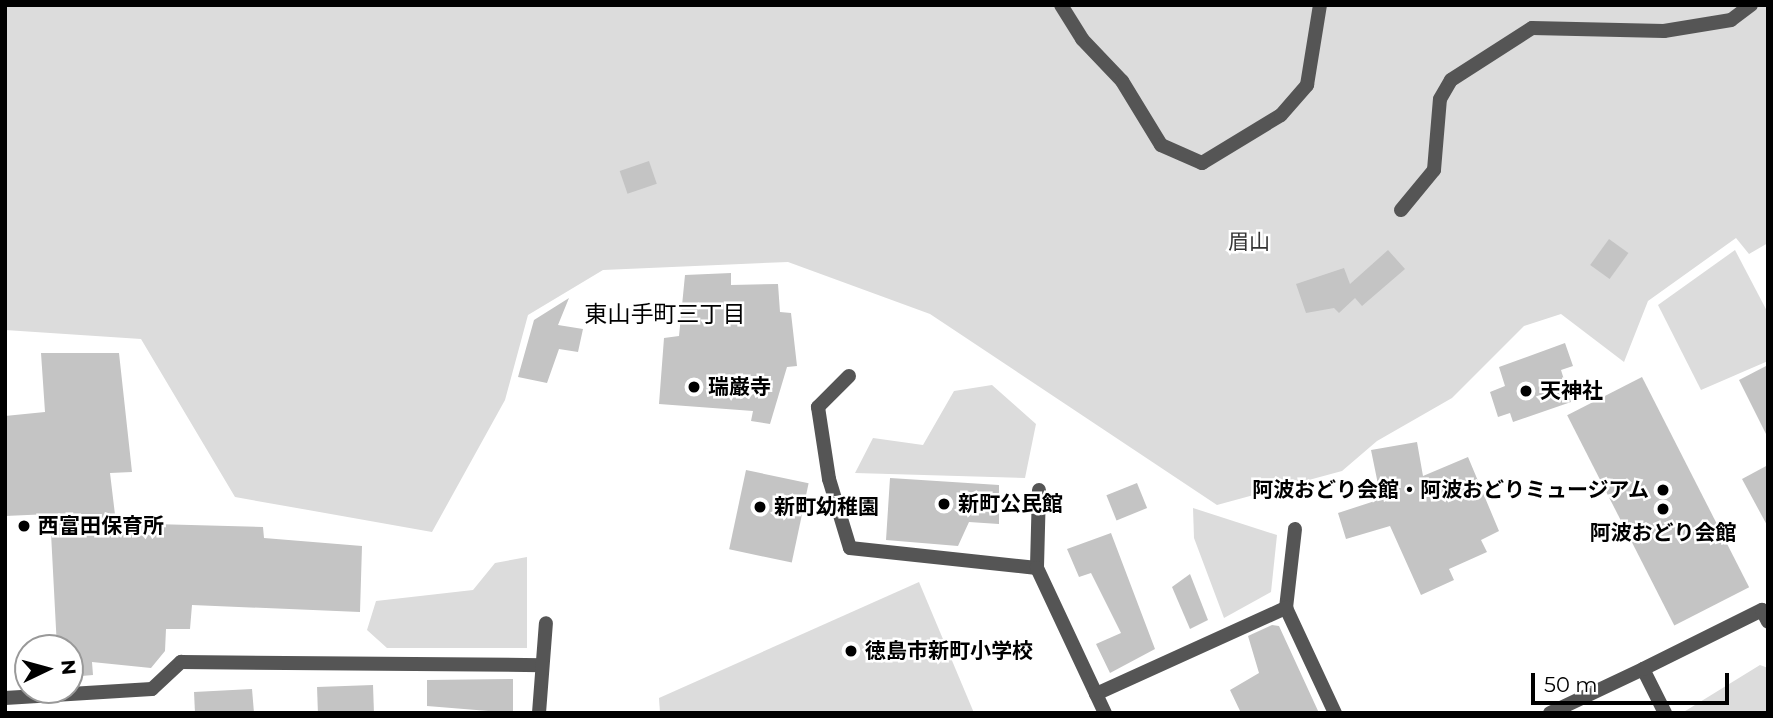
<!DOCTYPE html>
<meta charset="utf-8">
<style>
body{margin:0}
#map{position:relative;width:1773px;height:718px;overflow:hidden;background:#fff;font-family:Montserrat,"Noto Sans JP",sans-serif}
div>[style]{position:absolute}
.green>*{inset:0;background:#dcdcdc}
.building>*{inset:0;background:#c4c4c4;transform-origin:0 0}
.minor>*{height:14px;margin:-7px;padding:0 7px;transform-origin:7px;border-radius:7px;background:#555}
.tertiary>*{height:14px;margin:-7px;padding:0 7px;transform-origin:7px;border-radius:7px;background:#555}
.dots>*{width:19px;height:19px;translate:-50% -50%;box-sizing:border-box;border:4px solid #fff;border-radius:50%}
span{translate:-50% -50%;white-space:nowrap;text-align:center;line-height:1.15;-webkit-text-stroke:5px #fff;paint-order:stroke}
.park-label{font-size:21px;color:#333}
.poi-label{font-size:21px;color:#000;font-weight:700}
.left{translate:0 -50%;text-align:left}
.right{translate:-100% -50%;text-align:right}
.neighbourhood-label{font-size:23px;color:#000}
.frame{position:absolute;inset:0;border:7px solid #000;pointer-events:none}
.north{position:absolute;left:14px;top:634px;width:70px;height:70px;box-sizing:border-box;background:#fff;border:2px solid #999;border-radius:50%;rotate:85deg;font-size:19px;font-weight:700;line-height:28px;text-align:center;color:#000}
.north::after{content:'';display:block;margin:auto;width:24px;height:32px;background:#000;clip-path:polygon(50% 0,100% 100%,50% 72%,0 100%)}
.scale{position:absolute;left:1531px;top:673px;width:198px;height:32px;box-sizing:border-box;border:4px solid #000;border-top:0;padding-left:9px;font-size:21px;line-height:24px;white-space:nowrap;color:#000;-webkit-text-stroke:5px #fff;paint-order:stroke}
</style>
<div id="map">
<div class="green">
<i style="clip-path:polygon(5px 5px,1768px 5px,1768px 243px,1749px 254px,1736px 238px,1648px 301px,1624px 362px,1561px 314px,1524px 326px,1452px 398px,1377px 441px,1342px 471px,1217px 505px,930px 314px,788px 262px,603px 270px,528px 315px,505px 400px,432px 532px,235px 497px,141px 339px,5px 330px)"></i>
<i style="clip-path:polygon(1735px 250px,1768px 313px,1768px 361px,1701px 390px,1658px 305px)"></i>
<i style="clip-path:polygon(992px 385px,1036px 424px,1025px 478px,855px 473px,873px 438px,923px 445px,954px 391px)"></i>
<i style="clip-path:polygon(1193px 508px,1277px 535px,1271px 592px,1224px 618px,1194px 538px)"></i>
<i style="clip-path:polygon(527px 557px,527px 648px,387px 648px,367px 630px,376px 601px,473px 590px,495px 563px)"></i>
<i style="clip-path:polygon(919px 582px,974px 713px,660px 713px,659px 698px)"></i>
<i style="clip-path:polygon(1760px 665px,1768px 668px,1768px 713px,1682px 713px)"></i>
</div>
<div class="building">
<i style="left:649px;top:161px;width:24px;height:31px;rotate:71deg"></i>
<i style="left:1609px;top:239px;width:24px;height:32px;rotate:36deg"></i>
<i style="clip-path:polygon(1388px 250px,1405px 269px,1362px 306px,1355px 298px,1339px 313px,1334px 308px,1306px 313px,1296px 284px,1344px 268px,1350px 284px)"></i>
<i style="clip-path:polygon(731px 273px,731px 285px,778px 284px,780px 312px,791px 313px,797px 366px,787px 367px,770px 424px,751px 421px,753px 411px,659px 404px,664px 338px,679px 336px,685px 275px)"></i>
<i style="clip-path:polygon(569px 298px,558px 325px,583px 329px,578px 352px,559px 349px,547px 383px,518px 377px,534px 320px)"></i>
<i style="clip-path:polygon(1565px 343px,1573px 366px,1561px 370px,1571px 402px,1513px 422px,1510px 413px,1498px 417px,1490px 392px,1505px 386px,1499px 367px)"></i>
<i style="clip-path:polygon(41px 353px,119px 353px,132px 472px,110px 473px,116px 523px,263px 527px,264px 538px,362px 546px,360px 612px,192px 605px,190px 629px,166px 629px,165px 651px,151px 668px,92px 662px,93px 675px,70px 677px,70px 648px,57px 648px,50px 514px,5px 516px,5px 416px,45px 412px)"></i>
<i style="clip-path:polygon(1768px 365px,1768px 438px,1739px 380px)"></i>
<i style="left:1642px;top:377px;width:236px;height:84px;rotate:63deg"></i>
<i style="clip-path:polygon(1417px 442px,1423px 476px,1468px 457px,1499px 531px,1481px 540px,1487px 552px,1449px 569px,1454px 580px,1421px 595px,1390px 526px,1346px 539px,1338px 513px,1381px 499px,1371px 450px)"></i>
<i style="clip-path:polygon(1768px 465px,1768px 527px,1742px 479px)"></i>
<i style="left:746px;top:470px;width:64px;height:81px;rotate:12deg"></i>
<i style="clip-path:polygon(890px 478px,999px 485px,999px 524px,969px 522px,958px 546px,886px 540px)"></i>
<i style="left:1137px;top:483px;width:27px;height:33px;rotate:68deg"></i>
<i style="clip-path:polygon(1111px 533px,1155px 649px,1110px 673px,1096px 644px,1121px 633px,1091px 573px,1079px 577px,1067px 549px)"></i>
<i style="clip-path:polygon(1190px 574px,1208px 620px,1190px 629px,1172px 587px)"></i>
<i style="clip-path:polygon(1272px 625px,1279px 626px,1319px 713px,1241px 713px,1230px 690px,1259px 673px,1248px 636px)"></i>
<i style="clip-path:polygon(513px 679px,513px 713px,427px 706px,427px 680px)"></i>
<i style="left:373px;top:685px;width:28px;height:56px;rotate:88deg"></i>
<i style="clip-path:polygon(252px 689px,254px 713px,195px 713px,194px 692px)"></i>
</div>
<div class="minor">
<i style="left:1061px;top:5px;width:40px;rotate:58deg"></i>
<i style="left:1082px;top:39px;width:58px;rotate:46.4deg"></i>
<i style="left:1122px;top:81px;width:75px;rotate:58.6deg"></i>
<i style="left:1161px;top:145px;width:45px;rotate:23.7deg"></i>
<i style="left:1202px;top:163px;width:92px;rotate:-31.3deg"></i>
<i style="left:1281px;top:115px;width:40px;rotate:-49deg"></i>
<i style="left:1307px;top:85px;width:81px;rotate:-80.8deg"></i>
<i style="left:1401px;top:210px;width:52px;rotate:-50.5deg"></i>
<i style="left:1434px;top:170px;width:71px;rotate:-85.2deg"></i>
<i style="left:1440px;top:99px;width:22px;rotate:-60deg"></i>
<i style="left:1451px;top:80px;width:96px;rotate:-32.7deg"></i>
<i style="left:1532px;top:28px;width:132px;rotate:1.3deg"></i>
<i style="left:1664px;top:31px;width:68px;rotate:-9.3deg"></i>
<i style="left:1731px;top:20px;width:25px;rotate:-37deg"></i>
<i style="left:849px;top:376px;width:44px;rotate:135deg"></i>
<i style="left:818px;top:407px;width:73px;rotate:81.3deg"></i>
<i style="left:829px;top:479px;width:72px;rotate:73.1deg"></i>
<i style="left:850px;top:548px;width:188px;rotate:6.1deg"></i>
<i style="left:1039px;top:490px;width:78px;rotate:91.5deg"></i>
<i style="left:1037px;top:568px;width:160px;rotate:64.9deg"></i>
<i style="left:1295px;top:529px;width:80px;rotate:96.5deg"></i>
<i style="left:1286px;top:608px;width:116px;rotate:65deg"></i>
<i style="left:1096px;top:694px;width:209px;rotate:-24.4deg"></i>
<i style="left:5px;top:698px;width:147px;rotate:-3.5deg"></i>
<i style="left:152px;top:689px;width:40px;rotate:-43deg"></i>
<i style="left:181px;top:662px;width:361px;rotate:0.5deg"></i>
<i style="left:1550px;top:713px;width:103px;rotate:-25.3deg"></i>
</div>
<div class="tertiary">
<i style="left:539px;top:713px;width:90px;rotate:-85.6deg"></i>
<i style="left:1665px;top:713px;width:49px;rotate:-116.6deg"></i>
<i style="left:1643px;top:669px;width:133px;rotate:-26.4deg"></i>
<i style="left:1762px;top:610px;width:13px;rotate:63deg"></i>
</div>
<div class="dots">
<i style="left:694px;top:387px;background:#000"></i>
<i style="left:1526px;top:391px;background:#000"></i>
<i style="left:1663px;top:490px;background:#000"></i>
<i style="left:944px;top:504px;background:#000"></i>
<i style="left:760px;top:507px;background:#000"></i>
<i style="left:1663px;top:509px;background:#000"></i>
<i style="left:24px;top:526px;background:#000"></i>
<i style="left:851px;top:651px;background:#000"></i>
</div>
<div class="park-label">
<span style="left:1249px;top:242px">眉山</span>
</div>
<div class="poi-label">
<span class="left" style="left:708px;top:387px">瑞巌寺</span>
<span class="left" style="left:1540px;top:391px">天神社</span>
<span class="right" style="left:1649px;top:490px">阿波おどり会館・阿波おどりミュージアム</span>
<span class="left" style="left:958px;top:504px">新町公民館</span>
<span class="left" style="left:774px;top:507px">新町幼稚園</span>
<span class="left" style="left:38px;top:526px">西富田保育所</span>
<span style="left:1663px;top:533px">阿波おどり会館</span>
<span class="left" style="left:865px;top:651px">徳島市新町小学校</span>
</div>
<div class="neighbourhood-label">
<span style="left:665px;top:314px">東山手町三丁目</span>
</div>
<div class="frame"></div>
<div class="north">N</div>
<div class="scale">50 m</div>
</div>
